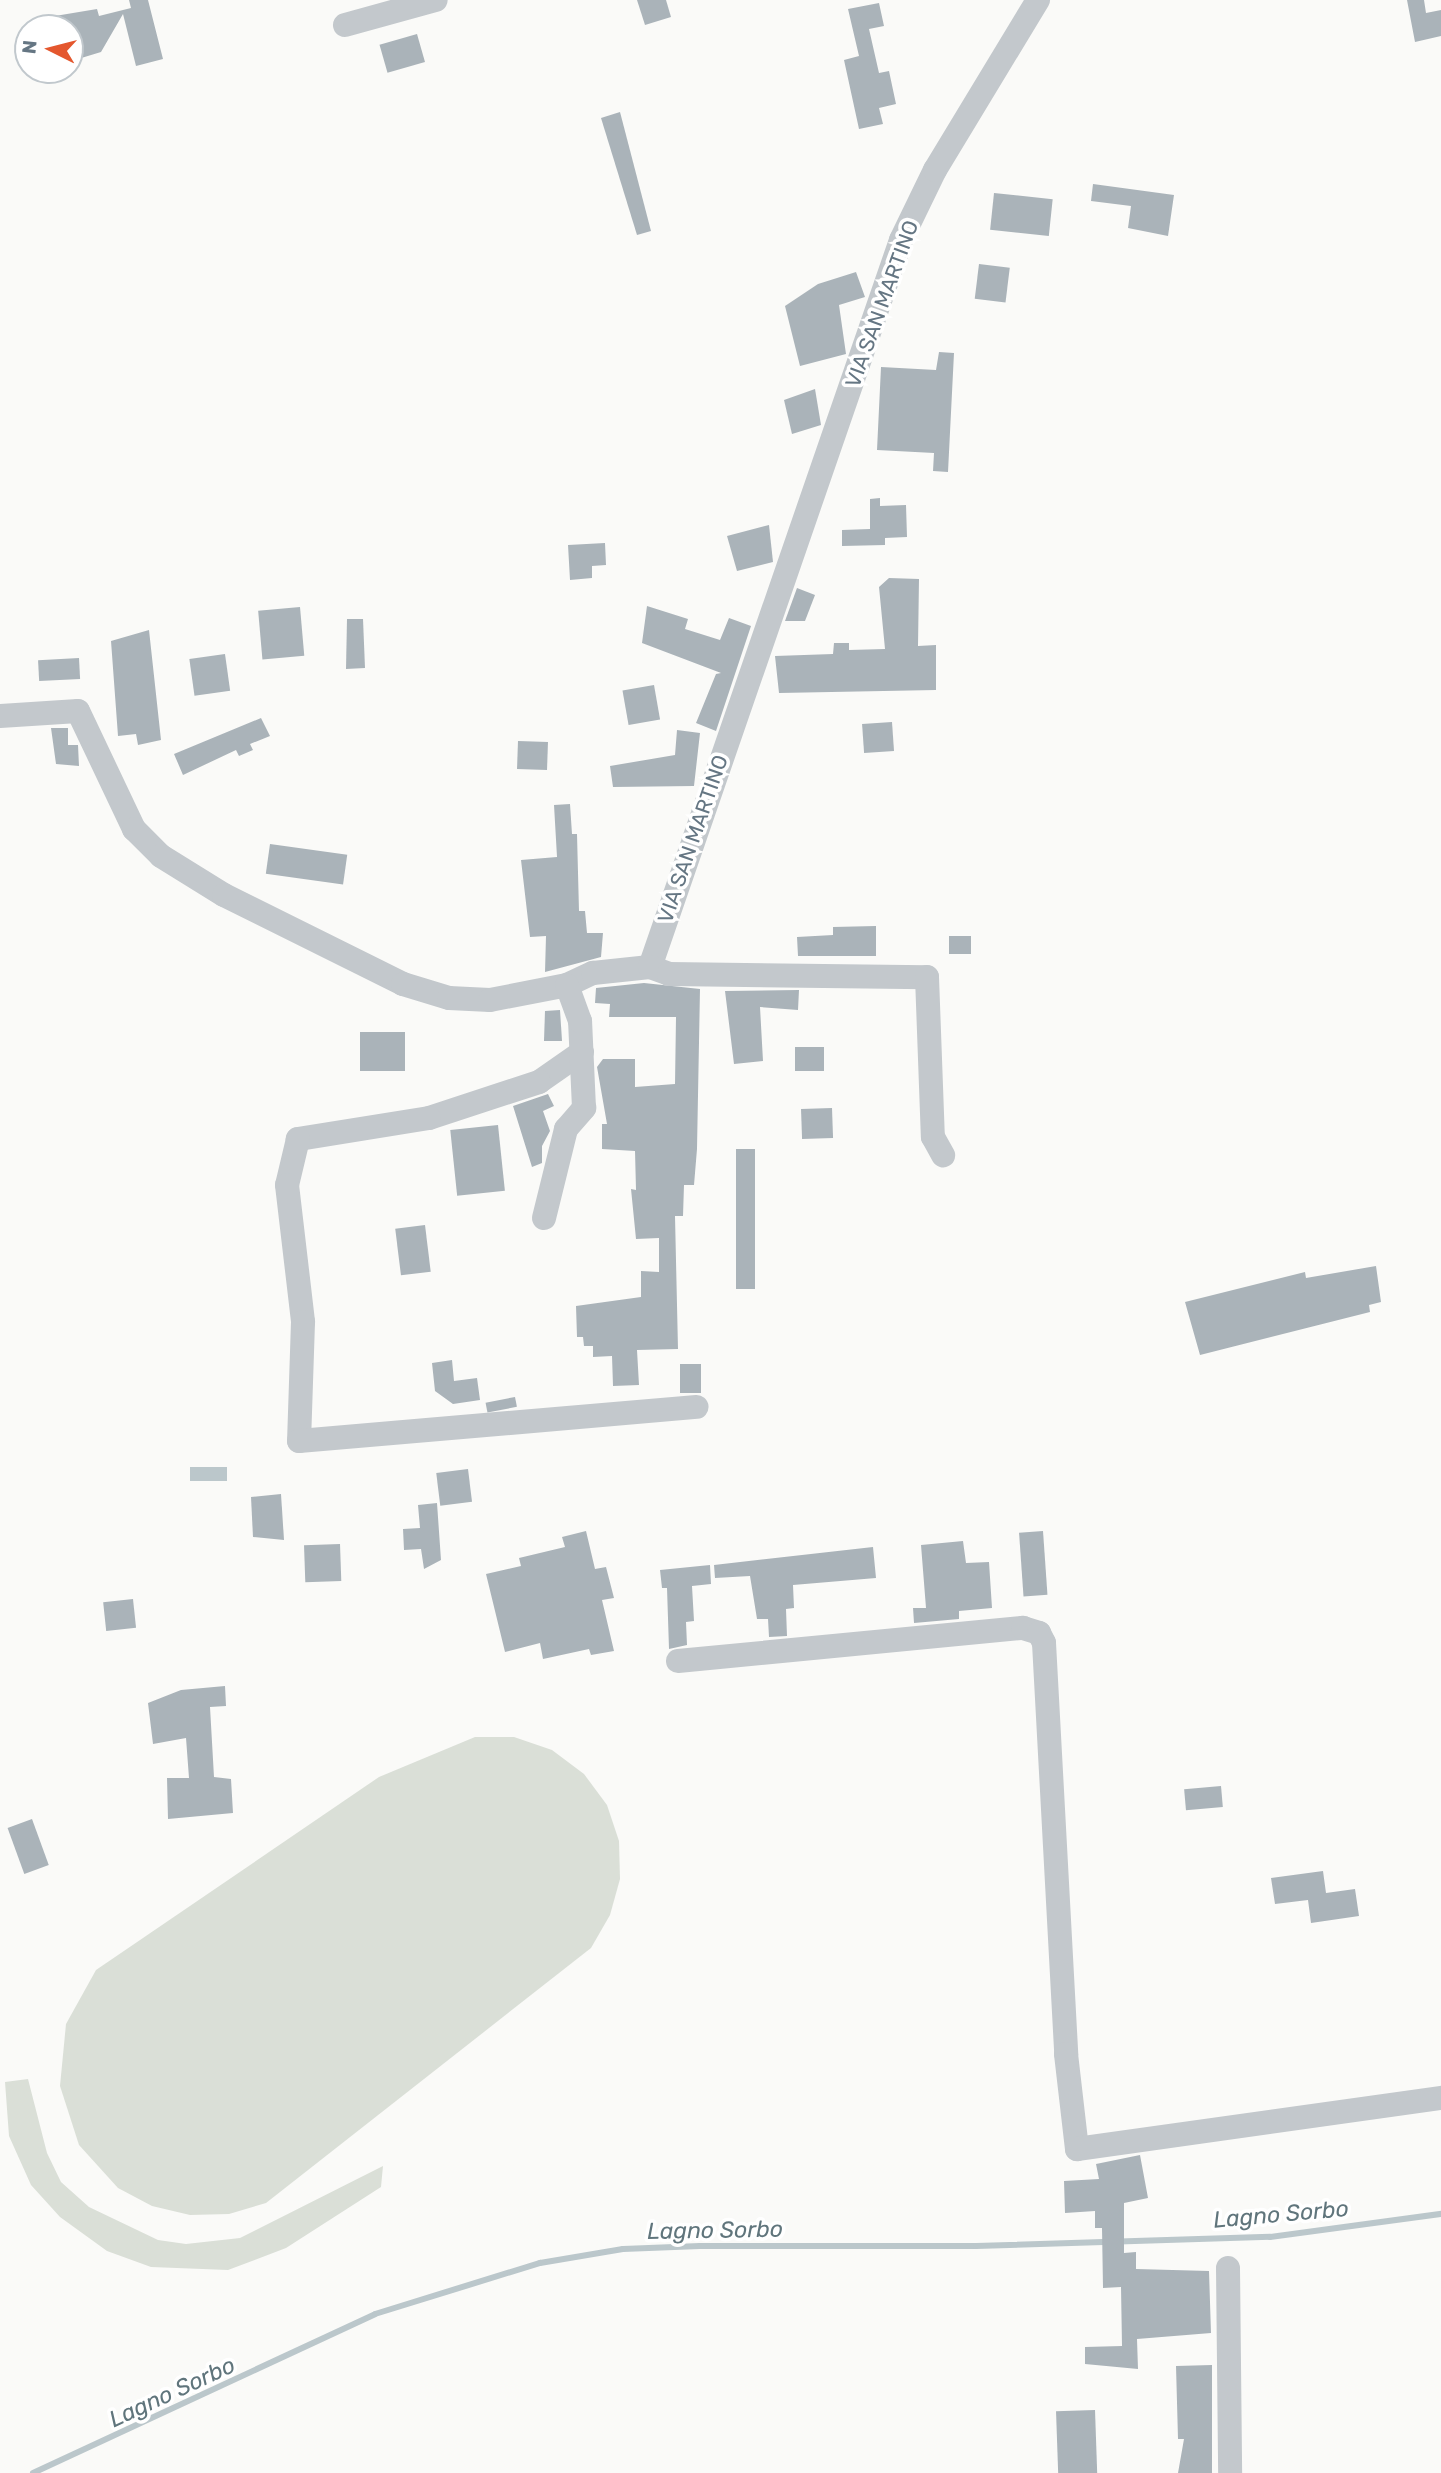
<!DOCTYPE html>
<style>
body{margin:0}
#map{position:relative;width:1441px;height:2473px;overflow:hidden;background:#fafaf8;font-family:Rubik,sans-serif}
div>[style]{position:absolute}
.green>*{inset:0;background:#dadfd7}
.water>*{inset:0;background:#bbc7cb;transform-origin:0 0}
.stream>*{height:6px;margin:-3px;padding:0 3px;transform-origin:3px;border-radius:3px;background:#bbc7cb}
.building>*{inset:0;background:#aab3b9;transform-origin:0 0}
.minor>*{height:24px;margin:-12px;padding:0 12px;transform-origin:12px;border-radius:12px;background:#c3c8cc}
span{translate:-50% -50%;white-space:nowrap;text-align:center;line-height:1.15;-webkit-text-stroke:7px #fff;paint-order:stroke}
.street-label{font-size:21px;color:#657683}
.water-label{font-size:23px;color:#60757c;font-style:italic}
.north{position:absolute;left:14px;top:14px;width:70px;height:70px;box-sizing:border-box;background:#fff;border:2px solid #c1c8cd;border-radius:50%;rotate:276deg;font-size:19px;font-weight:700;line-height:28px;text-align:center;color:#657683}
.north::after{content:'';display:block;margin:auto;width:24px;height:32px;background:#e4572e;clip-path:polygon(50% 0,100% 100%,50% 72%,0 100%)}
</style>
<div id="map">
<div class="green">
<i style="clip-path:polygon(475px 1737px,514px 1737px,552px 1750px,584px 1774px,607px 1805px,619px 1841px,620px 1879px,610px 1915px,591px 1948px,266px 2203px,229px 2214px,190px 2215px,152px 2206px,118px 2188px,79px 2145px,60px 2086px,66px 2024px,96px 1970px,379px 1777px)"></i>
<i style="clip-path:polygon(28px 2079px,47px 2153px,61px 2182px,89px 2207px,158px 2240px,186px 2244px,240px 2238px,383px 2166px,381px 2187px,286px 2248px,228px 2270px,151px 2267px,107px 2251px,60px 2217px,31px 2185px,9px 2136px,5px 2082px)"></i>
</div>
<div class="water">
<i style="left:227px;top:1467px;width:14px;height:37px;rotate:90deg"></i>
</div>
<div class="stream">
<i style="left:33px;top:2473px;width:377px;rotate:-24.9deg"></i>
<i style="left:375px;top:2314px;width:173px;rotate:-17.2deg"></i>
<i style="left:540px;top:2263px;width:84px;rotate:-9.6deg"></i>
<i style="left:623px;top:2249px;width:77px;rotate:-2.2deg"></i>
<i style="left:700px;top:2246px;width:276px"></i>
<i style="left:976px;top:2246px;width:294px;rotate:-1.8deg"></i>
<i style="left:1270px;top:2237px;width:173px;rotate:-7.7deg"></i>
</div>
<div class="building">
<i style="clip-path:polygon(129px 0,148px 0,163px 59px,136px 66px,123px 14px,101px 52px,78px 59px,70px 28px,32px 28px,31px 20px,97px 9px,99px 16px,131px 8px)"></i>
<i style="clip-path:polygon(637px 0,666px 0,671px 17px,645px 25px)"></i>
<i style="clip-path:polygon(1407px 0,1424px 0,1426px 13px,1441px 10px,1441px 36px,1415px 42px)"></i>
<i style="clip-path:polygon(879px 3px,884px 26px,869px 29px,879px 73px,889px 71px,896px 104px,879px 108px,883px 124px,859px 129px,844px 60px,859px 56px,848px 9px)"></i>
<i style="left:417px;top:34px;width:29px;height:39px;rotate:74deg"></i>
<i style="clip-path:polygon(620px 112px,651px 231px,637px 235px,601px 118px)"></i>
<i style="clip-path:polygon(1093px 184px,1174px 195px,1168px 236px,1128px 228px,1131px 206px,1091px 201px)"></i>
<i style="left:994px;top:193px;width:59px;height:37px;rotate:6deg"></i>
<i style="left:979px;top:264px;width:31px;height:35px;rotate:7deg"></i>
<i style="clip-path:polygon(856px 272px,865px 297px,839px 305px,846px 354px,800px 366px,785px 306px,818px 284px)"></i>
<i style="clip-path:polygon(939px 352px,954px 353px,948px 472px,933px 471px,934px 453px,877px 450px,881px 367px,936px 370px)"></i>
<i style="clip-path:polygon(815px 389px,821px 425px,792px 434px,784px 400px)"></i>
<i style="clip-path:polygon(880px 498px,880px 506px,906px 505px,907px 537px,885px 538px,885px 545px,842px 546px,842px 530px,870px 529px,870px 499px)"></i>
<i style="clip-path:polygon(769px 525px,773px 562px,737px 571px,727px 536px)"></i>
<i style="clip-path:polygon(605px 543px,606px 565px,592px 566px,592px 578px,570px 580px,568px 545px)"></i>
<i style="clip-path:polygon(919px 579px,918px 646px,936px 645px,936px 690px,779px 693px,775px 656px,833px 654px,834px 643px,849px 643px,849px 650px,885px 649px,879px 587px,889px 578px)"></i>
<i style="clip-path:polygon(797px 588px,815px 595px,805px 621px,785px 621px)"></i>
<i style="clip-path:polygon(647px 606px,688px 619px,685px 629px,720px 640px,729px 618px,751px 626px,716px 731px,696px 723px,716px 674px,721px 673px,642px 643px)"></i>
<i style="left:300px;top:607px;width:49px;height:42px;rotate:85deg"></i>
<i style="clip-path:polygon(347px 619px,363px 619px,365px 668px,346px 669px)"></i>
<i style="clip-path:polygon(149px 630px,161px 740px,138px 745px,136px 734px,118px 736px,111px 641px)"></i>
<i style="left:225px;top:654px;width:37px;height:36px;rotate:82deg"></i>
<i style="left:79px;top:658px;width:21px;height:41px;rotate:87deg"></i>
<i style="left:654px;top:685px;width:35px;height:32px;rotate:80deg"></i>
<i style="clip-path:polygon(261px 718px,270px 736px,250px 744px,253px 750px,239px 756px,236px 750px,183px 775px,174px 754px)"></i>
<i style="left:892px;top:722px;width:29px;height:30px;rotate:86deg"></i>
<i style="clip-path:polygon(51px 728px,68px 728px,68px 745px,78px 745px,79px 766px,56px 764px)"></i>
<i style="clip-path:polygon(677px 730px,700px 733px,694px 786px,613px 787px,610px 766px,675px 755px)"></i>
<i style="left:518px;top:741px;width:30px;height:28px;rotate:2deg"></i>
<i style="clip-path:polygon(570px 804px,572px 834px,577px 834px,579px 911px,585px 911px,587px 933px,603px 933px,601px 957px,545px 972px,546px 936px,530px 937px,521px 860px,557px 857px,554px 805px)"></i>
<i style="left:270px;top:844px;width:78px;height:30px;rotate:8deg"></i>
<i style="clip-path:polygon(876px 926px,876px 956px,798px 956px,797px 937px,833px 935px,833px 927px)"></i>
<i style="left:949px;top:936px;width:22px;height:18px"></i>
<i style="clip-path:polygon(644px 983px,700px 989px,697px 1149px,694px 1185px,684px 1185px,683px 1216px,675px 1216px,678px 1349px,637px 1350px,639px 1385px,613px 1386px,612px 1356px,593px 1357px,593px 1346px,584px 1346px,583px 1337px,577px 1337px,576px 1306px,641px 1297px,641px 1271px,659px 1272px,659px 1238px,636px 1239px,631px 1189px,636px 1190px,635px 1151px,602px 1149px,602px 1124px,607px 1124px,597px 1067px,603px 1059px,635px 1059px,635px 1087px,675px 1084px,676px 1017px,609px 1017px,610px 1004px,595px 1003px,596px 988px)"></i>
<i style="clip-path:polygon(799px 990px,798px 1010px,760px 1007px,763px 1061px,734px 1064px,725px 991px)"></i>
<i style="clip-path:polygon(560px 1010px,562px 1041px,544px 1041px,545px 1011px)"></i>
<i style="left:360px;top:1032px;width:45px;height:39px"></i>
<i style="left:795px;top:1047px;width:29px;height:24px"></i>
<i style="clip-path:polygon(548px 1094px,554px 1106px,543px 1111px,550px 1131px,542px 1146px,542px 1163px,532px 1167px,513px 1106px)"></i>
<i style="left:832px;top:1108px;width:30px;height:31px;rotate:88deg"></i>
<i style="left:498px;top:1125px;width:66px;height:48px;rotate:84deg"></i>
<i style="left:736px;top:1149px;width:19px;height:140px"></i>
<i style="left:425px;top:1225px;width:47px;height:30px;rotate:83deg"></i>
<i style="clip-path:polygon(1376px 1266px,1381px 1302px,1369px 1305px,1370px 1312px,1200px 1355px,1185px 1302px,1305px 1272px,1306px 1278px)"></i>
<i style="clip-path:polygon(452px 1360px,454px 1381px,477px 1378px,480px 1400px,453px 1404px,435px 1391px,432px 1363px)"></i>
<i style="left:680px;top:1364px;width:21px;height:29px"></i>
<i style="left:515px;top:1397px;width:10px;height:30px;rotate:79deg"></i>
<i style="left:468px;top:1469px;width:33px;height:32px;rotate:83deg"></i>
<i style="clip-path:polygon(281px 1494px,284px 1540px,253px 1537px,251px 1497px)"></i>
<i style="clip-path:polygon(437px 1503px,441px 1560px,424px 1569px,421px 1549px,404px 1550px,403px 1529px,420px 1528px,418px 1505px)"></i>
<i style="clip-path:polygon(586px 1531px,595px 1569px,606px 1567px,614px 1598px,602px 1600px,614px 1651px,591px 1655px,589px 1649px,543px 1659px,540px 1643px,505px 1652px,486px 1574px,521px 1566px,519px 1558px,565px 1547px,562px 1537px)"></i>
<i style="left:1043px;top:1531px;width:64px;height:24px;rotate:86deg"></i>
<i style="clip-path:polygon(963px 1541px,966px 1563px,989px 1562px,992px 1608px,959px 1611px,959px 1619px,914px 1623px,913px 1608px,926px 1608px,921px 1545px)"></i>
<i style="left:340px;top:1544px;width:37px;height:36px;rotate:88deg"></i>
<i style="clip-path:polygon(873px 1547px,876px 1578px,793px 1585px,794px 1608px,786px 1609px,787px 1636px,769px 1637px,768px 1619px,757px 1619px,750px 1576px,715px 1578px,714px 1565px)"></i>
<i style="clip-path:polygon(710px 1565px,711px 1584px,692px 1586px,694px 1621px,686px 1622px,687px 1645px,669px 1649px,667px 1588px,662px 1588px,660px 1570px)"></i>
<i style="left:133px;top:1599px;width:29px;height:30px;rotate:84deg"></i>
<i style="clip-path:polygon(225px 1686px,226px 1706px,210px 1707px,214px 1777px,231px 1779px,233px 1813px,168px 1819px,167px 1778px,189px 1778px,186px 1738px,153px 1744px,148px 1703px,181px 1690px)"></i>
<i style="left:1221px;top:1786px;width:21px;height:37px;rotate:85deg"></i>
<i style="left:32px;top:1819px;width:49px;height:26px;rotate:70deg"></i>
<i style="clip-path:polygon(1323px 1871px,1326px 1893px,1355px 1889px,1359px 1916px,1311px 1923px,1308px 1900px,1275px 1904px,1271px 1878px)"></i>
<i style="clip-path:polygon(1140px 2155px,1148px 2198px,1124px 2203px,1124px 2253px,1136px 2252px,1136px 2269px,1209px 2271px,1211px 2333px,1137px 2339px,1138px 2369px,1085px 2364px,1085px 2347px,1122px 2346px,1121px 2287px,1103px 2288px,1102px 2228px,1095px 2228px,1095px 2211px,1065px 2213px,1064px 2181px,1099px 2179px,1096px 2164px)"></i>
<i style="clip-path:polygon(1212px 2365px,1212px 2473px,1178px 2473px,1184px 2439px,1178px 2439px,1176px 2366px)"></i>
<i style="left:1095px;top:2410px;width:63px;height:39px;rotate:88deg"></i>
</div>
<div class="minor">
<i style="left:345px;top:25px;width:94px;rotate:-15.4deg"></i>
<i style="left:0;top:716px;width:78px;rotate:-3.7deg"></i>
<i style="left:78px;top:711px;width:131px;rotate:64.6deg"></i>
<i style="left:134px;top:829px;width:38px;rotate:45deg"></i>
<i style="left:161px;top:856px;width:74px;rotate:31.8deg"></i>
<i style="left:224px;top:895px;width:200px;rotate:26.4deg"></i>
<i style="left:403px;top:984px;width:48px;rotate:16.9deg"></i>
<i style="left:449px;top:998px;width:41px;rotate:2.8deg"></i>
<i style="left:490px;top:1000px;width:78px;rotate:-11deg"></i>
<i style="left:567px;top:985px;width:29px;rotate:-25deg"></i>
<i style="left:593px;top:973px;width:57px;rotate:-6deg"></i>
<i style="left:650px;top:967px;width:769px;rotate:-70.95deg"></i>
<i style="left:901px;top:240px;width:78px;rotate:-64.1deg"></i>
<i style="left:935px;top:170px;width:199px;rotate:-58.8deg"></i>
<i style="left:650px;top:967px;width:20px;rotate:20deg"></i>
<i style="left:669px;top:974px;width:258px;rotate:0.7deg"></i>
<i style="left:927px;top:977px;width:160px;rotate:87.9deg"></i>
<i style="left:933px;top:1137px;width:21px;rotate:61deg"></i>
<i style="left:582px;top:1052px;width:52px;rotate:145.1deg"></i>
<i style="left:539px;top:1082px;width:116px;rotate:161.9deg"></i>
<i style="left:429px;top:1118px;width:133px;rotate:170.9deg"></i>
<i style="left:298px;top:1139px;width:47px;rotate:103.4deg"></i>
<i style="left:287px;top:1185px;width:138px;rotate:83.3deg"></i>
<i style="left:303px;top:1322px;width:119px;rotate:91.9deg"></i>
<i style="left:299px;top:1441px;width:399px;rotate:-4.9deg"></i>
<i style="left:544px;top:1218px;width:92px;rotate:-76.1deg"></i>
<i style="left:566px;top:1129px;width:28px;rotate:-49deg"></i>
<i style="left:584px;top:1108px;width:87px;rotate:-92.6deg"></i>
<i style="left:580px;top:1021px;width:38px;rotate:-110deg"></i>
<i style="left:678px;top:1661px;width:347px;rotate:-5.5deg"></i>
<i style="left:1023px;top:1628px;width:17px;rotate:17deg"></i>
<i style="left:1039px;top:1633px;width:11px;rotate:63deg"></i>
<i style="left:1044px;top:1643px;width:412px;rotate:86.9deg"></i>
<i style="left:1066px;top:2054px;width:96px;rotate:83.4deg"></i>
<i style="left:1077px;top:2149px;width:368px;rotate:-8deg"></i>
<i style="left:1228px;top:2268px;width:205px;rotate:89.4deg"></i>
</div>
<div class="street-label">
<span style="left:882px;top:304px;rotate:-70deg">VIA SAN MARTINO</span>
<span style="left:693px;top:839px;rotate:-71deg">VIA SAN MARTINO</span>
</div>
<div class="water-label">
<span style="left:1281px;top:2214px;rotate:-5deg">Lagno Sorbo</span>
<span style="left:715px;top:2230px;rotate:-1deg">Lagno Sorbo</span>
<span style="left:172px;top:2392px;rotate:-25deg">Lagno Sorbo</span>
</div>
<div class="north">N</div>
</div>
